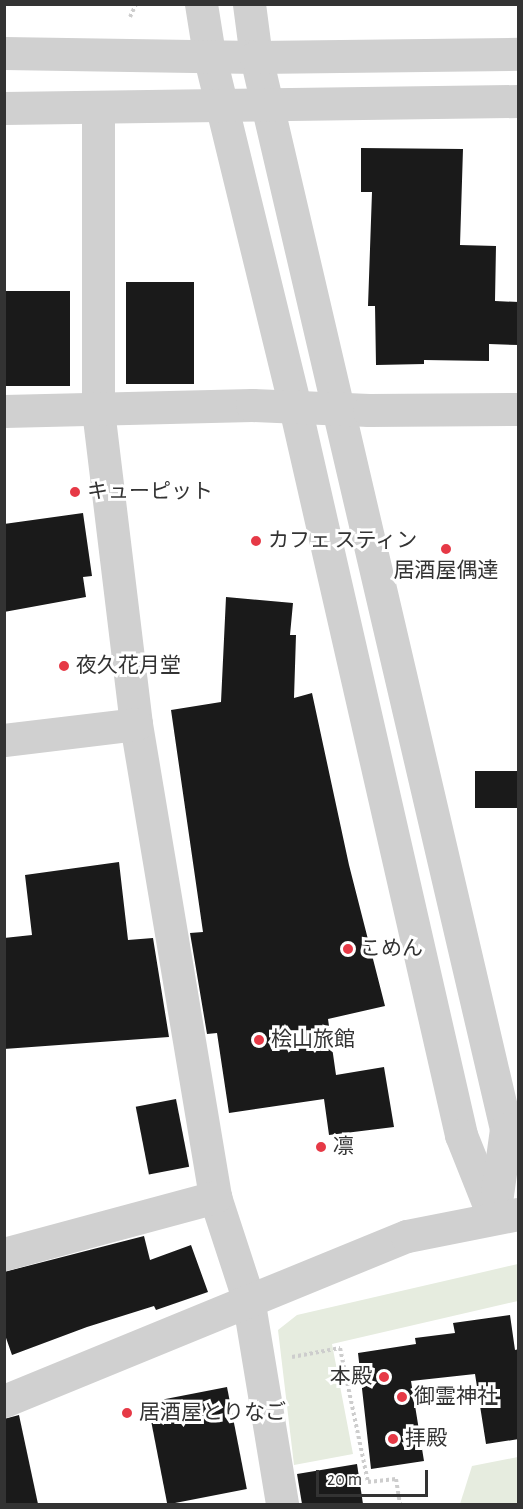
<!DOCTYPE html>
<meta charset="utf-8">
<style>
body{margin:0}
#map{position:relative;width:523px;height:1509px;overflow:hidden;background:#fff;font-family:"Alegreya Sans","Noto Sans JP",sans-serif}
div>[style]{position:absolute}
.green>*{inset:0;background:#e6ecdf}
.building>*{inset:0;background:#1a1a1a;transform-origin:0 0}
.path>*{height:4px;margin-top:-2px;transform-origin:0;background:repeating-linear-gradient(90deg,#cdcdcd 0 3px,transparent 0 6px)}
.minor>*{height:33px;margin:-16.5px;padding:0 16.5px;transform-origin:16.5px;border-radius:16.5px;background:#d0d0d0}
.dots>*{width:16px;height:16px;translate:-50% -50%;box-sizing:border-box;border:3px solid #fff;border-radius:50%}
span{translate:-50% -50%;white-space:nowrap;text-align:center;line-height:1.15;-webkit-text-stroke:6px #fff;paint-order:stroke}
.poi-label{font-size:21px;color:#333}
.left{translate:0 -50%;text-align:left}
.right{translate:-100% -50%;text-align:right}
.frame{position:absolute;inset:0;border:6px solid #333;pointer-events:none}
.scale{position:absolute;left:316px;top:1470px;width:112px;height:27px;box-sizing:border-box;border:3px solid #333;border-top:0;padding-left:8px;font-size:18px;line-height:21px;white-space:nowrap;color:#333;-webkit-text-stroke:4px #fff;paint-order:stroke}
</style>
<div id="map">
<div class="green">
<i style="clip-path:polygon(518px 1264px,518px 1301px,332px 1344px,353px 1454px,294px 1465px,278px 1330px,297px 1315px)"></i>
<i style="clip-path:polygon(518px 1457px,518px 1504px,460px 1504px,472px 1466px)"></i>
</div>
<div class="building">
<i style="clip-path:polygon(361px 148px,463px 149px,460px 245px,496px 246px,495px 301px,519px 302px,519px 345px,489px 344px,489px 361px,424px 360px,424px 364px,376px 365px,375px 306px,368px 306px,372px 192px,361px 192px)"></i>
<i style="left:126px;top:282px;width:68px;height:102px"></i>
<i style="left:70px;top:291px;width:95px;height:66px;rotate:90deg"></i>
<i style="clip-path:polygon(83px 513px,92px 576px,83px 577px,86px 597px,4px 612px,4px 524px)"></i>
<i style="clip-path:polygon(226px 597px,293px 603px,290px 635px,296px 635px,294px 698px,312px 693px,349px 865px,385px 1006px,328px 1019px,336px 1075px,384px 1067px,394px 1127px,329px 1135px,324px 1099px,229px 1113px,217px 1033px,207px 1034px,190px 933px,203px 932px,171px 710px,221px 702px)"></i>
<i style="left:519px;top:771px;width:37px;height:44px;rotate:90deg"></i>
<i style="clip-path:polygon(119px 862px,128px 940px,153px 938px,169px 1037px,4px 1049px,4px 938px,32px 935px,25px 875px)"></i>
<i style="left:176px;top:1099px;width:69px;height:41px;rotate:79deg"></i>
<i style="clip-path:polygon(144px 1236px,150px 1260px,191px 1245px,208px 1292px,156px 1310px,154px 1306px,87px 1327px,12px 1355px,5px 1335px,4px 1272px)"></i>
<i style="clip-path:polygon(510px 1315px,515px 1350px,519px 1349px,519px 1439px,486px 1444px,475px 1374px,411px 1381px,424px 1461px,371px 1469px,358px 1353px,416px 1344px,415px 1338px,455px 1333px,453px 1323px)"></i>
<i style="left:227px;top:1387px;width:104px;height:81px;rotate:79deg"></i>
<i style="clip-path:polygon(19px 1415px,38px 1504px,4px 1504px,4px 1419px)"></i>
<i style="clip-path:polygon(357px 1464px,363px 1504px,302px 1504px,297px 1474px)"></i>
</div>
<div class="path">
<i style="left:130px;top:17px;width:14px;rotate:-65deg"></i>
<i style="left:292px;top:1357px;width:49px;rotate:-10.6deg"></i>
<i style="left:340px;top:1348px;width:137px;rotate:78.2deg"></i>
<i style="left:368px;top:1482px;width:28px;rotate:-6deg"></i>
<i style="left:396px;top:1479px;width:25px;rotate:81deg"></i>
</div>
<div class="minor">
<i style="left:201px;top:4px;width:51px;rotate:80.9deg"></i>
<i style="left:209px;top:54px;width:363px;rotate:76.3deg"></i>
<i style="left:295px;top:407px;width:747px;rotate:77.15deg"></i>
<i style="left:461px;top:1135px;width:89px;rotate:68.3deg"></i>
<i style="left:249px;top:4px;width:53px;rotate:82.5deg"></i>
<i style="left:256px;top:57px;width:1101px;rotate:76.87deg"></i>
<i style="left:506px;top:1129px;width:89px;rotate:97.8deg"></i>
<i style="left:4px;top:53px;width:252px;rotate:0.9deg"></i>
<i style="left:256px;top:57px;width:262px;rotate:-0.7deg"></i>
<i style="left:4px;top:108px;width:514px;rotate:-0.78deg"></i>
<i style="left:98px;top:108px;width:302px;rotate:90deg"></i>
<i style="left:98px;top:410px;width:316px;rotate:83.1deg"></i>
<i style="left:136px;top:724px;width:480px;rotate:80.5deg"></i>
<i style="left:215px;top:1197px;width:106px;rotate:71.9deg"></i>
<i style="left:248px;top:1298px;width:209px;rotate:80.6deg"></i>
<i style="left:4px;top:411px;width:248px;rotate:-1.4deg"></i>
<i style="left:252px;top:405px;width:117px;rotate:2.4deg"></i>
<i style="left:369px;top:410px;width:149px;rotate:-0.4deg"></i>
<i style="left:4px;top:740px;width:133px;rotate:-6.9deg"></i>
<i style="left:4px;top:1254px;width:219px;rotate:-15.1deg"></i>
<i style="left:4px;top:1401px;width:435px;rotate:-22.3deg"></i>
<i style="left:407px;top:1236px;width:113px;rotate:-11.2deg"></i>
</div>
<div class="dots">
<i style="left:75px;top:492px;background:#e63946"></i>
<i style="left:256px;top:541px;background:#e63946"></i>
<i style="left:446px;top:549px;background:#e63946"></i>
<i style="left:64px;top:666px;background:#e63946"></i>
<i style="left:348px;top:949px;background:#e63946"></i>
<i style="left:259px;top:1040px;background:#e63946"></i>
<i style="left:321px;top:1147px;background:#e63946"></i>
<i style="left:384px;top:1377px;background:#e63946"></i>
<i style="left:402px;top:1397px;background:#e63946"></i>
<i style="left:127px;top:1413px;background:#e63946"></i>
<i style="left:393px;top:1439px;background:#e63946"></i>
</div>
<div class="poi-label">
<span class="left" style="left:87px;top:492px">キューピット</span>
<span class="left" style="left:268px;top:541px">カフェ スティン</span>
<span style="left:446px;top:571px">居酒屋偶達</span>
<span class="left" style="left:76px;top:666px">夜久花月堂</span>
<span class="left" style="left:360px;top:949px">こめん</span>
<span class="left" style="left:271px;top:1040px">桧山旅館</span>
<span class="left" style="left:333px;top:1147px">凛</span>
<span class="right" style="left:372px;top:1377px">本殿</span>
<span class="left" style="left:414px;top:1397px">御霊神社</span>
<span class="left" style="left:139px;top:1413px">居酒屋とりなご</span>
<span class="left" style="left:405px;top:1439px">拝殿</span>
</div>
<div class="frame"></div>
<div class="scale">20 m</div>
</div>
